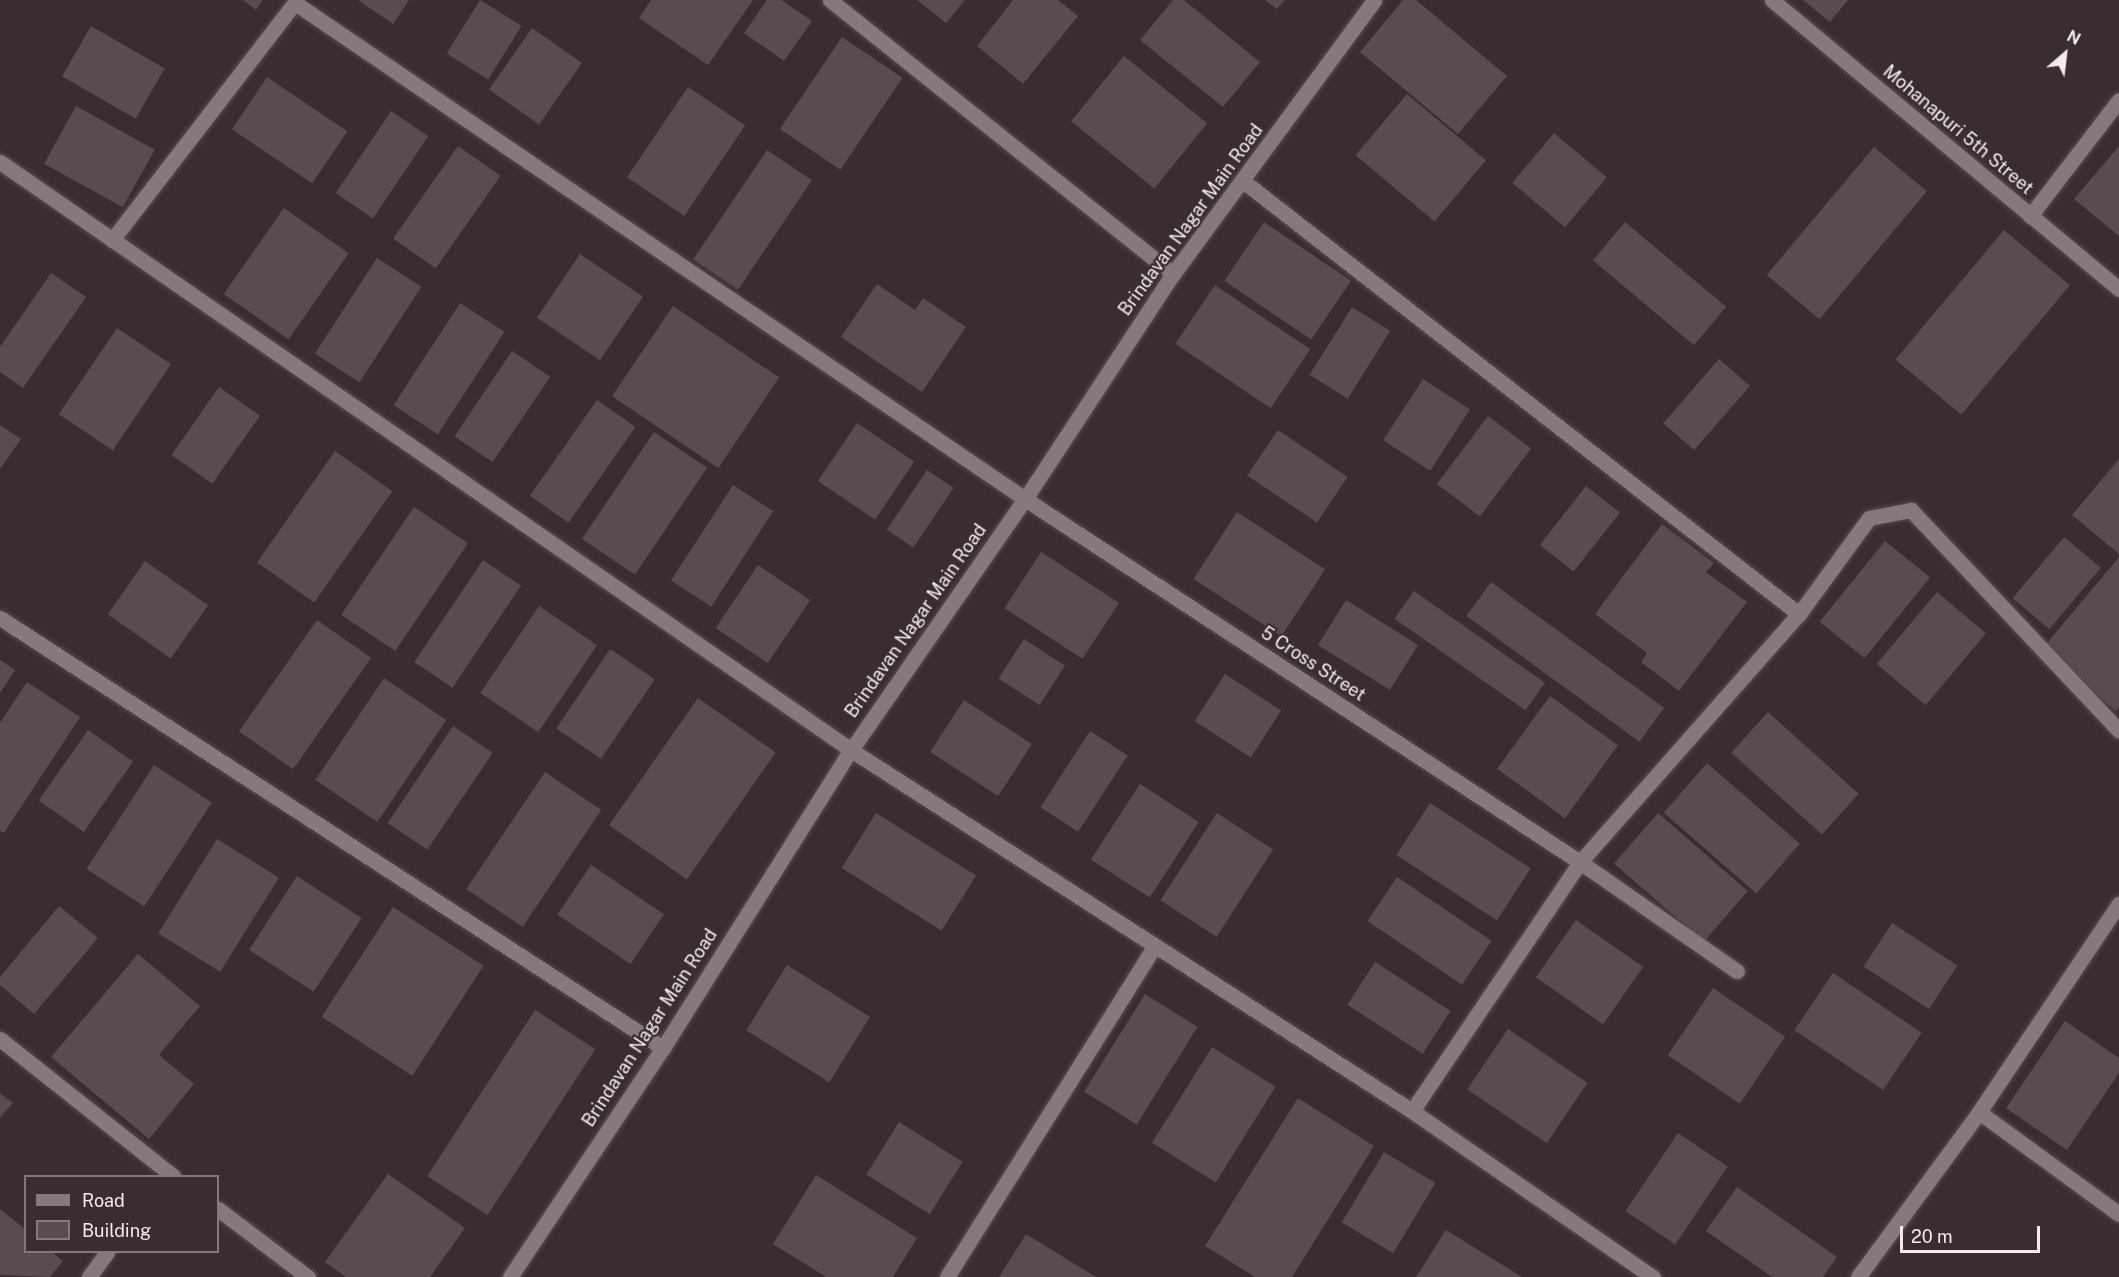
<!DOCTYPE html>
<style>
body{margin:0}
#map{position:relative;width:2119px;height:1277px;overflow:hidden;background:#392d2f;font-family:"Public Sans",sans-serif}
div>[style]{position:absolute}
.building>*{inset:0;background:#594c4e;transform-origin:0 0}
.roads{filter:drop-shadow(0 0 2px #574c4e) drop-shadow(0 0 2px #574c4e)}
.minor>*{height:15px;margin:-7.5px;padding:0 7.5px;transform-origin:7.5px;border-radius:7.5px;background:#87797b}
.tertiary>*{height:15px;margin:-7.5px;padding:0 7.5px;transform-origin:7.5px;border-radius:7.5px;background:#87797b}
span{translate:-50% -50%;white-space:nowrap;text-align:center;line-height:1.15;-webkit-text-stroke:4.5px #392d2f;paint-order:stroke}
.street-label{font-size:18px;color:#f2eaeb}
.legend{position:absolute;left:24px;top:1175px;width:195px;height:78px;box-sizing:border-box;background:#392d2f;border:2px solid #83797a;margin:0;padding:8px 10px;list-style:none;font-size:18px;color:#f2eaeb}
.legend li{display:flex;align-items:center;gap:12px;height:30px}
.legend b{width:30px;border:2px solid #83797a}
.north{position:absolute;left:2035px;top:24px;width:60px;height:60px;-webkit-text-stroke:4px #392d2f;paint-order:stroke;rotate:28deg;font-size:16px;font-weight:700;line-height:24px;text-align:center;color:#f2eaeb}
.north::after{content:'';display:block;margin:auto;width:21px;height:27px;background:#f2eaeb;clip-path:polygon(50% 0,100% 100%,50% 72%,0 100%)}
.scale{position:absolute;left:1900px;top:1226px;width:140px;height:27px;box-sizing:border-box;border:3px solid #f2eaeb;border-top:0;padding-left:8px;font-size:18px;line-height:21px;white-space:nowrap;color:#f2eaeb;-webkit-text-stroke:4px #392d2f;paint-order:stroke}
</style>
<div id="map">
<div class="building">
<i style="clip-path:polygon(243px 0,263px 0,256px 10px)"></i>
<i style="clip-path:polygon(358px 0,409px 0,393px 24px)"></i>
<i style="left:480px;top:0;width:49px;height:63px;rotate:32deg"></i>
<i style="clip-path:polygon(651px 0,753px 0,708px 65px,639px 18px)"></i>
<i style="clip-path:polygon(767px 0,781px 0,812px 21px,784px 61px,744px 33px)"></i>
<i style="clip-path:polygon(917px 0,965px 0,946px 23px)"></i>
<i style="clip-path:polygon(1013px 0,1058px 0,1078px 16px,1023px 84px,977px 46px)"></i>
<i style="clip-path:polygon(1173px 0,1184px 0,1260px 62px,1223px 107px,1140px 40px)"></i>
<i style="clip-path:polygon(1265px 0,1285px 0,1277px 9px)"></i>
<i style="clip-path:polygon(1403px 0,1416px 0,1507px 76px,1458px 134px,1360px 52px)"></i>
<i style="clip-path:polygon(1803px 0,1848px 0,1830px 22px)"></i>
<i style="left:91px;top:26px;width:85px;height:58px;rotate:30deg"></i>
<i style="left:532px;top:28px;width:61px;height:75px;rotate:35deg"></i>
<i style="left:842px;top:37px;width:73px;height:111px;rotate:34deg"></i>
<i style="left:1124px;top:56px;width:107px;height:84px;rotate:39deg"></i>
<i style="left:267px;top:77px;width:97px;height:63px;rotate:34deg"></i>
<i style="left:688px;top:87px;width:69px;height:109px;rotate:34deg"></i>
<i style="left:1407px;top:94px;width:103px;height:80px;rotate:40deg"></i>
<i style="left:76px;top:106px;width:90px;height:66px;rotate:29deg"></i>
<i style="left:391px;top:111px;width:45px;height:99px;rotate:34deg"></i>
<i style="left:1554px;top:133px;width:69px;height:65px;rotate:40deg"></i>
<i style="left:458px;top:146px;width:52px;height:113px;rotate:35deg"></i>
<i style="clip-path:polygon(2119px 146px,2119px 236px,2074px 199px)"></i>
<i style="left:1874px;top:147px;width:69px;height:167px;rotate:40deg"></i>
<i style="left:767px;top:150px;width:54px;height:132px;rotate:34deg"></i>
<i style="left:284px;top:208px;width:79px;height:105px;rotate:35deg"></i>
<i style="left:1264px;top:222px;width:105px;height:71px;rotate:34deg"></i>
<i style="left:1625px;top:222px;width:132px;height:50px;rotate:40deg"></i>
<i style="left:2004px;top:230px;width:86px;height:169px;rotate:40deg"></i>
<i style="left:580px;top:254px;width:76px;height:77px;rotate:34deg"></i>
<i style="left:377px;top:258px;width:53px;height:114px;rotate:33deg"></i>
<i style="clip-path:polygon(51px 273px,86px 297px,23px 388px,0 372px,0 347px)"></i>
<i style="clip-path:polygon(877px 284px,915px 310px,923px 298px,966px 327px,922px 392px,841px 337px)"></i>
<i style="left:1215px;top:285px;width:115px;height:71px;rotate:34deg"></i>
<i style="left:460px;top:303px;width:53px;height:122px;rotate:33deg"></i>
<i style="left:673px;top:306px;width:128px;height:109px;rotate:34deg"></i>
<i style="left:1352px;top:307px;width:45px;height:80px;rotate:32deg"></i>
<i style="left:117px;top:328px;width:65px;height:104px;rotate:34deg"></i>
<i style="left:512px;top:351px;width:46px;height:103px;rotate:34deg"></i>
<i style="left:1719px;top:359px;width:41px;height:85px;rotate:41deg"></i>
<i style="left:1423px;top:379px;width:56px;height:73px;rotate:33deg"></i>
<i style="left:219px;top:387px;width:50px;height:83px;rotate:35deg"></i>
<i style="left:597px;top:400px;width:47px;height:117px;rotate:35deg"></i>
<i style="left:1488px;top:416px;width:54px;height:85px;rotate:37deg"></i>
<i style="left:857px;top:423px;width:69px;height:70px;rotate:34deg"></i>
<i style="clip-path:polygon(0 425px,21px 439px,0 469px)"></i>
<i style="left:1278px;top:430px;width:84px;height:55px;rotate:34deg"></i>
<i style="left:654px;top:432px;width:64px;height:129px;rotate:34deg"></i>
<i style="left:335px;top:451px;width:70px;height:136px;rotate:35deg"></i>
<i style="clip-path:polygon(2119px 459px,2119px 554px,2072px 515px)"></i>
<i style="left:927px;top:470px;width:32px;height:72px;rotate:34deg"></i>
<i style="left:733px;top:485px;width:48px;height:114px;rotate:33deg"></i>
<i style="left:1586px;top:486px;width:43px;height:75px;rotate:38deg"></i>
<i style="left:414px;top:507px;width:65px;height:130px;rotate:34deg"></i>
<i style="left:1237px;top:512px;width:105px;height:80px;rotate:33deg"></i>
<i style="clip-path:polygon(1662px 524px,1714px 563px,1706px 572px,1747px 602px,1679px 691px,1641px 662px,1647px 653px,1595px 614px)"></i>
<i style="left:2064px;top:537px;width:48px;height:80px;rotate:40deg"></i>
<i style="left:1885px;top:541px;width:58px;height:104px;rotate:39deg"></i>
<i style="left:1041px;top:552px;width:93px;height:67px;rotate:33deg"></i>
<i style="clip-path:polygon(2119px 557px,2119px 707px,2116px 711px,2042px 649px)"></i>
<i style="left:483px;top:560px;width:46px;height:123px;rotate:34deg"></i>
<i style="left:145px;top:561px;width:77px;height:65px;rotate:35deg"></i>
<i style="left:758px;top:565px;width:63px;height:76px;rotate:34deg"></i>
<i style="left:1491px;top:582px;width:214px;height:42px;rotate:36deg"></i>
<i style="left:1414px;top:591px;width:160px;height:34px;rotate:35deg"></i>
<i style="left:1937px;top:592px;width:64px;height:94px;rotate:40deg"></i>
<i style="left:1346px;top:600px;width:85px;height:53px;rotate:32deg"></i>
<i style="left:539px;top:606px;width:70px;height:105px;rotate:34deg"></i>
<i style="left:317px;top:620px;width:66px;height:136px;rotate:35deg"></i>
<i style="left:1024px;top:639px;width:49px;height:47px;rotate:33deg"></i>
<i style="left:610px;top:649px;width:54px;height:96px;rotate:34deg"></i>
<i style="clip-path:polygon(0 660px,15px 670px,0 693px)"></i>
<i style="left:1225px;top:674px;width:67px;height:56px;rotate:33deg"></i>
<i style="left:384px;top:678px;width:75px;height:123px;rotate:34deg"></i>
<i style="clip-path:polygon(27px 682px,80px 717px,4px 833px,0 831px,0 723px)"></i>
<i style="left:1550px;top:696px;width:84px;height:90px;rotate:36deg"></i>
<i style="left:698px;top:698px;width:95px;height:155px;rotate:35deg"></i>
<i style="left:964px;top:700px;width:81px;height:62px;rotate:33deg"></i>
<i style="left:1768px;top:712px;width:122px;height:55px;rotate:42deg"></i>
<i style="left:453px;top:726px;width:48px;height:117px;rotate:34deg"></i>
<i style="left:88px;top:730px;width:55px;height:86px;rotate:35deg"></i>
<i style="left:1090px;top:731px;width:45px;height:91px;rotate:33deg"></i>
<i style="left:1707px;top:763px;width:123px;height:66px;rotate:41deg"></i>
<i style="left:154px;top:765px;width:69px;height:124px;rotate:33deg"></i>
<i style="left:545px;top:772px;width:68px;height:141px;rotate:34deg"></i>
<i style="left:1140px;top:784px;width:70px;height:90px;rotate:33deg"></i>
<i style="left:1430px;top:803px;width:120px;height:62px;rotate:33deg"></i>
<i style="left:876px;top:813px;width:118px;height:65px;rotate:32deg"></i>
<i style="left:1217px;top:813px;width:67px;height:104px;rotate:33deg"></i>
<i style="left:1658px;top:813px;width:119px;height:67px;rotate:41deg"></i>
<i style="left:217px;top:839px;width:73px;height:111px;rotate:32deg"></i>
<i style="left:591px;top:865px;width:88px;height:60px;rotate:34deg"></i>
<i style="left:297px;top:876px;width:77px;height:88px;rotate:33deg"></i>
<i style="left:1397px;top:877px;width:114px;height:53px;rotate:34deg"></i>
<i style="clip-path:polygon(59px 906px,98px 938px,34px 1014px,0 985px,0 977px)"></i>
<i style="left:393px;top:907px;width:108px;height:131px;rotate:33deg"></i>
<i style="left:1576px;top:920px;width:82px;height:70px;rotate:35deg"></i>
<i style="left:1892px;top:923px;width:78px;height:52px;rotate:33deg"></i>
<i style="clip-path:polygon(138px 954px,200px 1006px,159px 1055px,194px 1084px,149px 1139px,51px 1057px)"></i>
<i style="left:1375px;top:962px;width:90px;height:51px;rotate:33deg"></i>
<i style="left:787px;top:965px;width:98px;height:77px;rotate:32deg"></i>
<i style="left:1833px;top:973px;width:107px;height:69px;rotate:34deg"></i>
<i style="left:1713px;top:988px;width:87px;height:81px;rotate:34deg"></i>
<i style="left:1145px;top:994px;width:62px;height:115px;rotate:32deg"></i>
<i style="left:535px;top:1010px;width:72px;height:198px;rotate:33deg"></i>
<i style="clip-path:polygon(2065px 1021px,2119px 1058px,2119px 1073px,2067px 1150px,2006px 1108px)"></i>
<i style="left:1508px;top:1029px;width:96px;height:73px;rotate:34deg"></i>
<i style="left:1212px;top:1047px;width:75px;height:113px;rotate:32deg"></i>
<i style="clip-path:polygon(0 1093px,13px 1103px,0 1118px)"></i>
<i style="clip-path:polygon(1298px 1098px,1374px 1146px,1292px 1277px,1255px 1277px,1205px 1246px)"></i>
<i style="left:899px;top:1122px;width:75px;height:62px;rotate:32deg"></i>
<i style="left:1678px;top:1133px;width:60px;height:94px;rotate:34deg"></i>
<i style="left:1384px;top:1152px;width:60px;height:82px;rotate:31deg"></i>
<i style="clip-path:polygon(388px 1174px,465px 1228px,430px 1277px,346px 1277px,325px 1262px)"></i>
<i style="clip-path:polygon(816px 1175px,917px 1238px,893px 1277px,826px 1277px,773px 1244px)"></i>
<i style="clip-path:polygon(1737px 1187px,1837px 1257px,1823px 1277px,1772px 1277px,1706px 1231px)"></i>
<i style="clip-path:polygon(0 1209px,26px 1230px,26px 1252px,52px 1252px,63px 1261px,50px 1277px,0 1275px)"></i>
<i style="clip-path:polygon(1446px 1230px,1522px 1277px,1416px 1277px)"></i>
<i style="clip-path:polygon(1026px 1234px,1096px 1277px,999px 1277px)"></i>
</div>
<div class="roads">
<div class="minor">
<i style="left:830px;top:0;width:439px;rotate:38.6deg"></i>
<i style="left:1772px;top:0;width:452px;rotate:39.8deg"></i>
<i style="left:295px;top:3px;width:883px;rotate:34.19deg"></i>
<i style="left:1025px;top:499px;width:663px;rotate:33.19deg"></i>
<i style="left:1580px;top:862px;width:191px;rotate:34.8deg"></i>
<i style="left:0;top:162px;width:1034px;rotate:34.64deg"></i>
<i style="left:851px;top:750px;width:667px;rotate:32.76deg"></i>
<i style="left:1412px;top:1111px;width:293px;rotate:34.6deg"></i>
<i style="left:1243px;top:181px;width:705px;rotate:37.91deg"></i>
<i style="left:2030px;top:216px;width:146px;rotate:-52.5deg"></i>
<i style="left:112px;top:240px;width:303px;rotate:-52.4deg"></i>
<i style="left:0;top:618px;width:790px;rotate:32.97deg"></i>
<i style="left:0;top:1039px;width:221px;rotate:38.4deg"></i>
<i style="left:1412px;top:1111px;width:300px;rotate:-56deg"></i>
<i style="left:1580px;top:862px;width:331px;rotate:-48.6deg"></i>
<i style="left:1799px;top:614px;width:119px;rotate:-53.9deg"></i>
<i style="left:1869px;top:518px;width:43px;rotate:-10.8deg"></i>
<i style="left:1911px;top:510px;width:303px;rotate:46.7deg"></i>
<i style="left:1979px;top:1112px;width:173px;rotate:36.1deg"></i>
<i style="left:218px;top:1209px;width:113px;rotate:37.1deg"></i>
<i style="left:89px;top:1277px;width:31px;rotate:-54deg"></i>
<i style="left:947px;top:1277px;width:390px;rotate:-57.9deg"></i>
<i style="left:1858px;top:1277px;width:205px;rotate:-53.7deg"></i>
<i style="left:1979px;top:1112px;width:251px;rotate:-56.1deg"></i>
</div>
<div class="tertiary">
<i style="left:510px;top:1277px;width:275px;rotate:-56.3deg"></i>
<i style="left:663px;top:1048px;width:352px;rotate:-57.8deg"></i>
<i style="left:851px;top:750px;width:305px;rotate:-55.3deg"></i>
<i style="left:1025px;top:499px;width:269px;rotate:-56.7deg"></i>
<i style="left:1173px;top:274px;width:340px;rotate:-53.7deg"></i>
</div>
</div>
<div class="street-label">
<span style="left:1958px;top:130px;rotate:40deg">Mohanapuri 5th Street</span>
<span style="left:1191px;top:220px;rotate:-54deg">Brindavan Nagar Main Road</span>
<span style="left:916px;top:621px;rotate:-55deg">Brindavan Nagar Main Road</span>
<span style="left:1313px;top:664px;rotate:33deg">5 Cross Street</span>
<span style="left:650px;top:1028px;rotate:-57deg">Brindavan Nagar Main Road</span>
</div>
<ul class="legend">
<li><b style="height:8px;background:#87797b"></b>Road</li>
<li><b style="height:16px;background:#594c4e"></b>Building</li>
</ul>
<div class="north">N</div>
<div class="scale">20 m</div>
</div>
